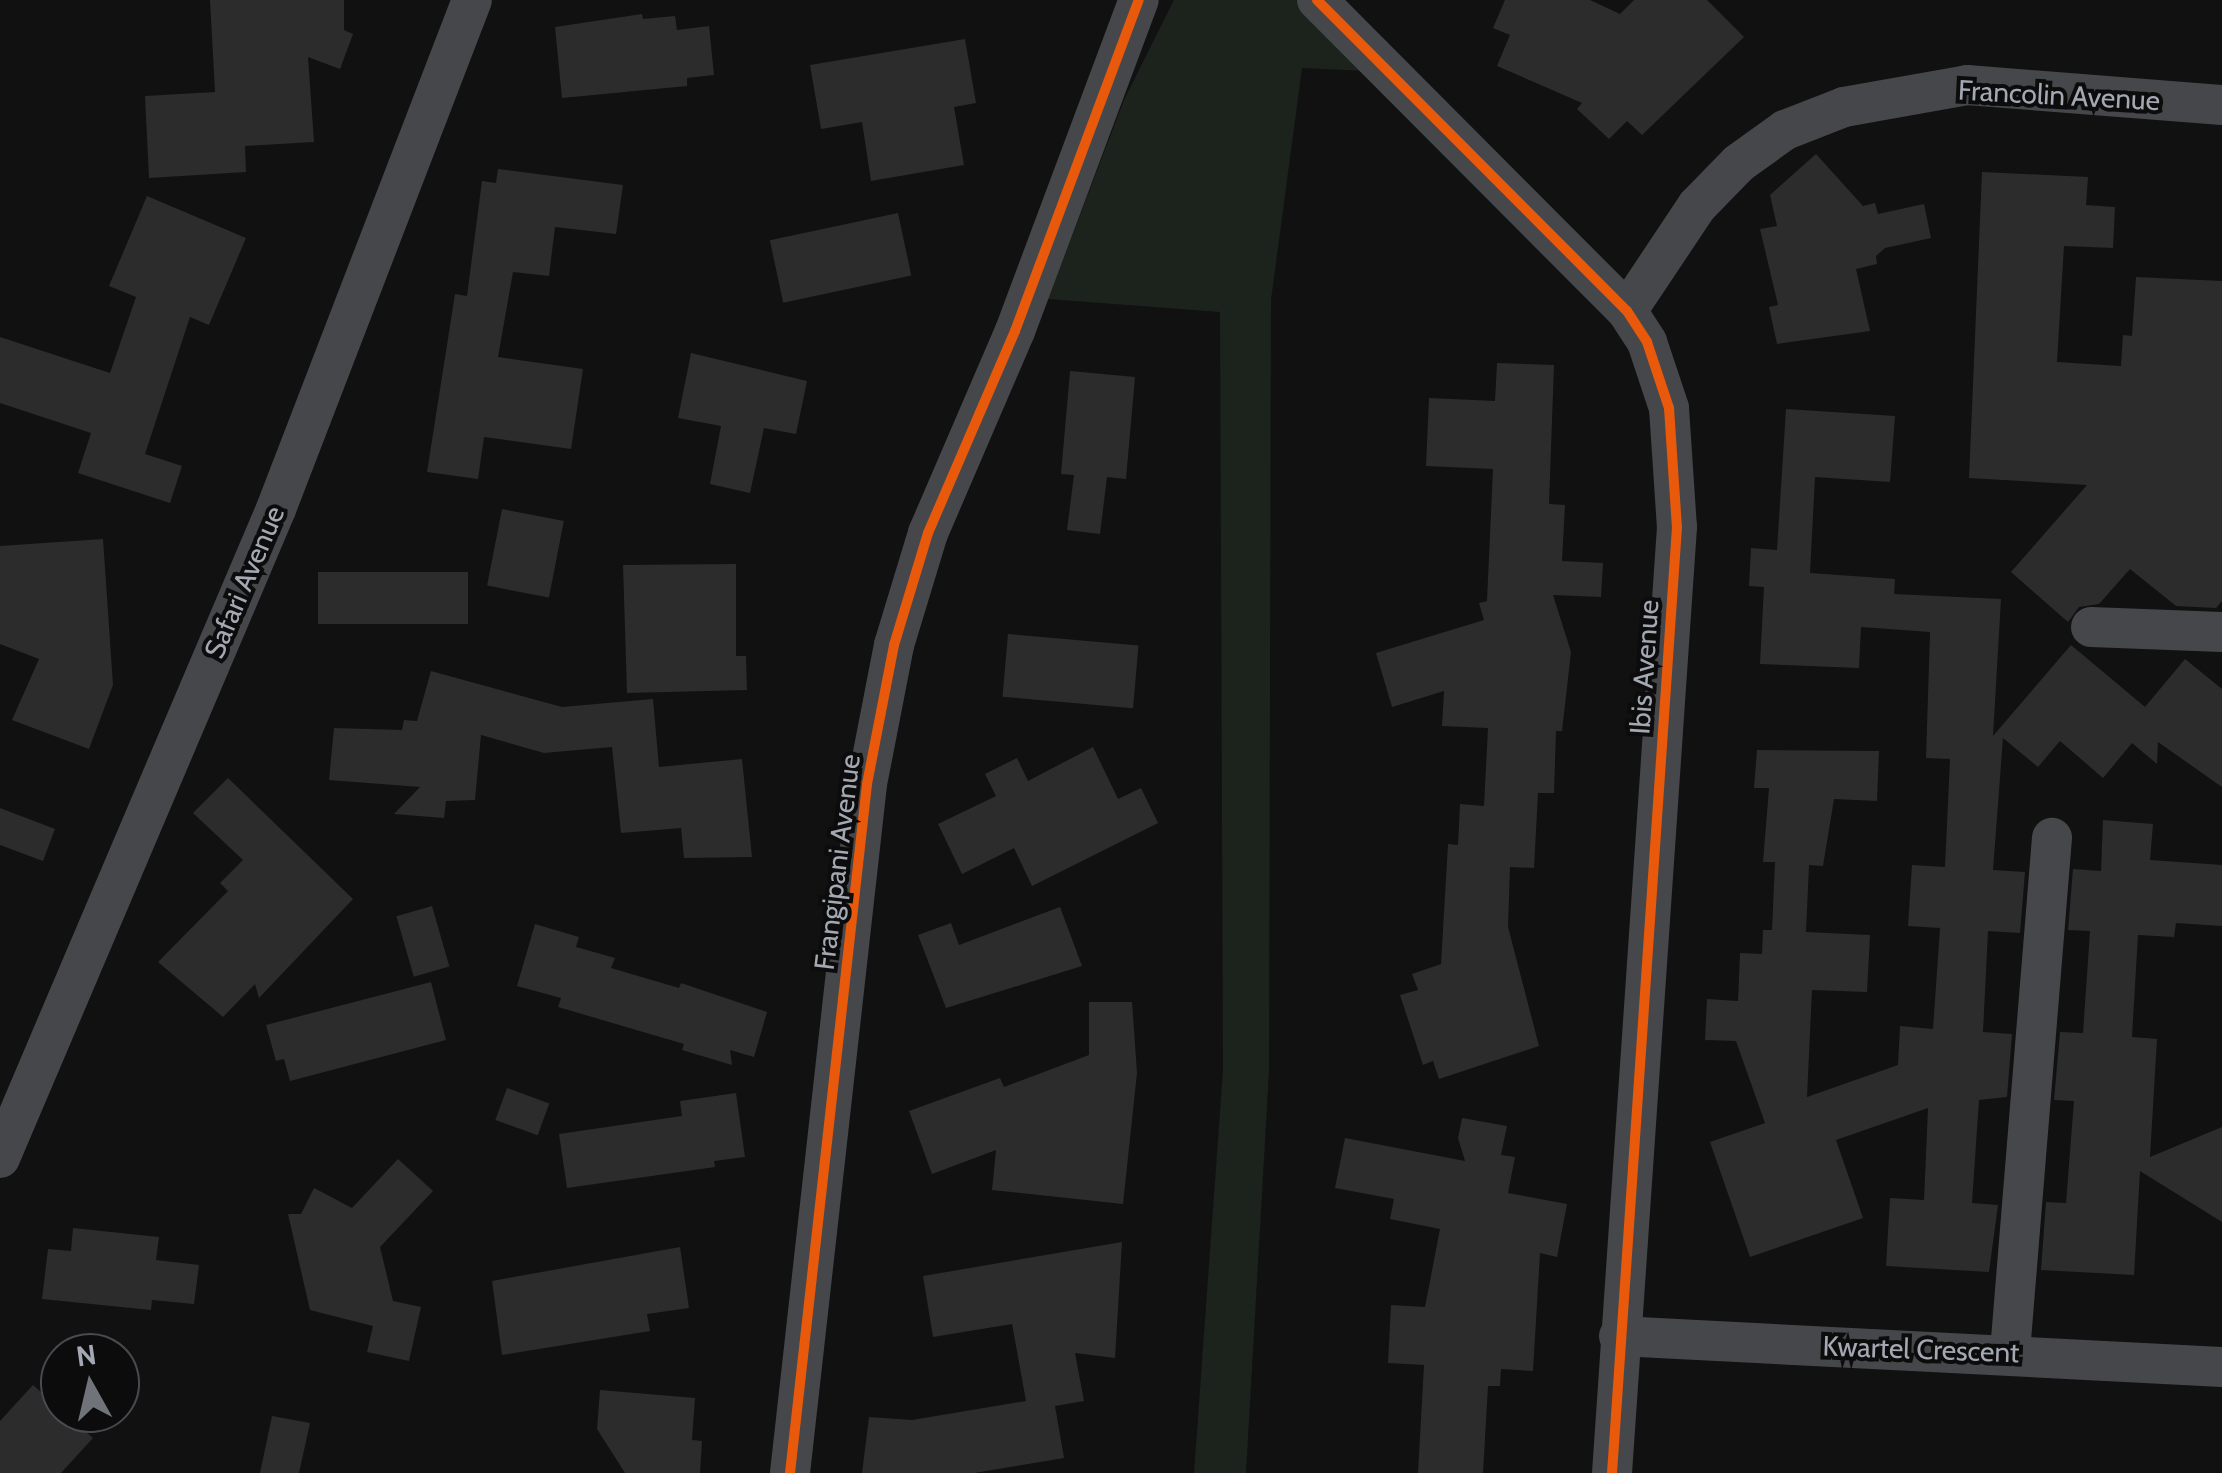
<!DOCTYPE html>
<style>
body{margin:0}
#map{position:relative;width:2222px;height:1473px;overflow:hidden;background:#111112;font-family:Cabin,sans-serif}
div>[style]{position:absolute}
.green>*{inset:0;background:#1c221c}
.building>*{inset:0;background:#2c2c2d;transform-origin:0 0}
.minor>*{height:40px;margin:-20px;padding:0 20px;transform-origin:20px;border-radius:20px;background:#46474a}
.cycleway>*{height:10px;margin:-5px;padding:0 5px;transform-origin:5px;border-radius:5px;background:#e8590c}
span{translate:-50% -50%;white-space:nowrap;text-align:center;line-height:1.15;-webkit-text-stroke:8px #0c0c0d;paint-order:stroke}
.street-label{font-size:28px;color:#a3a8b2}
.north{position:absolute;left:40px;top:1333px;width:100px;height:100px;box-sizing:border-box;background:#0c0c0d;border:2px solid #484a4f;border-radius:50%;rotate:352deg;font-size:28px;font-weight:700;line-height:40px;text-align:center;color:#a3a8b2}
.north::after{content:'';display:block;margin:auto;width:35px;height:45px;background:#70737a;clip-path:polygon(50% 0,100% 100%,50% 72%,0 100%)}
</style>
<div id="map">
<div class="green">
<i style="clip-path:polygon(1174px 0,1296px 0,1367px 71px,1302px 68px,1271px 300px,1269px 1071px,1246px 1473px,1194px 1473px,1223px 1070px,1220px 312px,1048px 299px,1124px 100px)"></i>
</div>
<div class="building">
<i style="clip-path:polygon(210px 0,344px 0,344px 30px,353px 34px,340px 69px,308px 57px,314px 142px,245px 146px,246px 172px,149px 178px,145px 96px,215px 92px)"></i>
<i style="clip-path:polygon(1505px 0,1590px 0,1620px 14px,1634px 0,1707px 0,1744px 37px,1642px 135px,1627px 121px,1609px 139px,1577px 109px,1582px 103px,1497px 66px,1510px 35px,1493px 28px)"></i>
<i style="clip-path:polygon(642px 14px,643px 19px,675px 16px,677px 30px,709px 26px,714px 75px,687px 78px,687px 86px,562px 98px,555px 27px)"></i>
<i style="clip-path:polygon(965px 39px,976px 103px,954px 107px,964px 165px,871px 181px,862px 122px,821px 129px,810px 65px)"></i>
<i style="clip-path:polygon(1816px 154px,1863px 206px,1875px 203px,1878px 214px,1924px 204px,1931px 238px,1885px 248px,1876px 256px,1877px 264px,1856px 269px,1870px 331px,1777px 344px,1769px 307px,1778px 305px,1760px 229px,1777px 226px,1770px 195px)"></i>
<i style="clip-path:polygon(498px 169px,623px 185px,616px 234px,555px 227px,549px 276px,513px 272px,498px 357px,583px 369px,571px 449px,484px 437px,478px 479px,427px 472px,455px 294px,467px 296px,482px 181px,496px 183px)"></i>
<i style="clip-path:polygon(1982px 172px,2088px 177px,2086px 205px,2115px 207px,2113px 248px,2064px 246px,2057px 362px,2121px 366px,2123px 335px,2132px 336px,2136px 277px,2222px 281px,2222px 601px,2216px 608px,2176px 606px,2130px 569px,2099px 604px,2079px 607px,2068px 622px,2011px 572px,2087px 485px,1969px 478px)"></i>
<i style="clip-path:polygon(147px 196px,246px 238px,209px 325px,190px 317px,145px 454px,182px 466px,170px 503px,78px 473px,91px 433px,0 403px,0 337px,110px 373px,136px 297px,109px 286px)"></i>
<i style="left:898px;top:213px;width:64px;height:131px;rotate:78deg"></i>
<i style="clip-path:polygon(691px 353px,807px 381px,796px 434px,764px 428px,750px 493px,710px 484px,721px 426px,678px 418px)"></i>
<i style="clip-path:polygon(1497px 363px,1554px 365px,1549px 504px,1565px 505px,1562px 561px,1603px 563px,1601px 597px,1553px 595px,1571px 652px,1562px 731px,1556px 731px,1554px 793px,1538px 793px,1534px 868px,1510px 867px,1508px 927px,1539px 1046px,1439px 1079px,1433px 1061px,1423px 1065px,1400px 995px,1418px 990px,1412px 974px,1441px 964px,1448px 844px,1458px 845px,1460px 804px,1484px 806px,1488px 728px,1442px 726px,1444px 691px,1392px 707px,1376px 653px,1484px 620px,1479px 603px,1487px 601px,1493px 469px,1426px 466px,1429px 398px,1495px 401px)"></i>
<i style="clip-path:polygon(1070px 371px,1135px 377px,1126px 479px,1107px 477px,1100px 534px,1067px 530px,1074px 475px,1061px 474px)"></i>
<i style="clip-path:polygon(1786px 409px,1895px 416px,1890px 482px,1815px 477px,1810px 573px,1895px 579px,1894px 594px,2001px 599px,1993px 736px,2071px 645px,2145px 707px,2185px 659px,2222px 689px,2222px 787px,2158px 742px,2157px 764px,2132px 743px,2103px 778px,2060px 741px,2038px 767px,2003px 738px,1993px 870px,2025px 872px,2020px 933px,1988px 931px,1983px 1032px,2012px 1034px,2007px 1097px,1979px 1100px,1972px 1203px,1998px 1205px,1989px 1272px,1886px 1266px,1890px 1198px,1924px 1200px,1928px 1108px,1836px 1140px,1863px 1218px,1750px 1257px,1710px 1142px,1765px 1123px,1736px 1041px,1705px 1040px,1707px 999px,1738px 1001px,1740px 953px,1762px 954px,1763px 930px,1772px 930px,1775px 862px,1763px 862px,1769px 788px,1754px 788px,1757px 750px,1879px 751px,1877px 801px,1834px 799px,1823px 866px,1809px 865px,1806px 932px,1870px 935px,1867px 992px,1812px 990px,1807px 1097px,1898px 1065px,1900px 1026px,1933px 1029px,1940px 928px,1908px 926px,1912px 865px,1945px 867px,1950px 759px,1926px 758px,1930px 632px,1861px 627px,1859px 668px,1760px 664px,1764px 587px,1749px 586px,1751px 548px,1777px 550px)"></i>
<i style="left:502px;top:509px;width:63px;height:78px;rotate:11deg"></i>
<i style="clip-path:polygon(103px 539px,113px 685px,89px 749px,12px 720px,39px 659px,0 644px,0 546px)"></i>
<i style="clip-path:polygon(736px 564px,736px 656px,746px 656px,747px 690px,627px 693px,623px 565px)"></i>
<i style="left:318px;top:572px;width:150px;height:52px"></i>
<i style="left:1008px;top:634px;width:131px;height:63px;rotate:5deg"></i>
<i style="clip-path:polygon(431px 671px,562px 707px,653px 699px,659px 767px,742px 759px,752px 857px,684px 858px,681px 828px,621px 833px,612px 747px,544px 753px,481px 735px,475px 800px,446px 801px,444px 818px,394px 814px,420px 787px,329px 780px,334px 728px,402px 730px,404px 720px,417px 721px)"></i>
<i style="clip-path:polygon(1093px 747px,1118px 799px,1141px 788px,1158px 823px,1032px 886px,1014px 848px,962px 874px,938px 824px,996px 796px,985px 774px,1017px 758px,1028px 781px)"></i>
<i style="clip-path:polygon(228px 778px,353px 899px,259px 998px,255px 984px,223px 1017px,158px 962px,228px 891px,220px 883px,243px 860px,193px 813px)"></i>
<i style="clip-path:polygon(0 808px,55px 829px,43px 861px,0 845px)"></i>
<i style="clip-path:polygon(2103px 820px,2153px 824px,2150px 860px,2222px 865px,2222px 926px,2176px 923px,2174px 937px,2138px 935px,2132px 1037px,2157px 1039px,2150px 1157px,2222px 1127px,2222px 1222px,2140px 1171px,2134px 1275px,2041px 1270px,2046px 1202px,2066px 1203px,2074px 1101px,2054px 1100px,2060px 1032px,2083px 1033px,2090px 931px,2068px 930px,2073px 869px,2101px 871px)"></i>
<i style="left:432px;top:906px;width:63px;height:37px;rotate:74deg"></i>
<i style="clip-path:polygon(1060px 907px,1082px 966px,946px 1008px,918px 935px,951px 923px,959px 945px)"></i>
<i style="clip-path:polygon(535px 924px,579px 937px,576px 947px,615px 958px,611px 968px,679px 988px,681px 983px,767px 1012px,754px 1057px,730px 1050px,732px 1065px,682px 1050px,684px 1044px,558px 1007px,561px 998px,517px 986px)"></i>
<i style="clip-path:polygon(431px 982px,446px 1040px,290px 1081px,284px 1059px,276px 1061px,266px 1025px)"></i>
<i style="clip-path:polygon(1089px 1002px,1132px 1002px,1137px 1073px,1123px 1204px,992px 1190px,996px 1150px,932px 1174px,909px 1111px,1000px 1078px,1004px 1087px,1089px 1055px)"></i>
<i style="left:507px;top:1088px;width:45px;height:34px;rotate:20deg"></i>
<i style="clip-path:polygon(736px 1093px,745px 1157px,714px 1161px,715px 1167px,567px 1188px,559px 1134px,682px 1116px,680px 1101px)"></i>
<i style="clip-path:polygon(1462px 1118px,1507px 1126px,1501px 1155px,1515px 1157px,1508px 1193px,1567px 1204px,1557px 1257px,1540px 1253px,1533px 1371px,1501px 1369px,1500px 1386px,1488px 1386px,1483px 1473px,1418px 1473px,1424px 1365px,1388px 1363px,1391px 1305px,1425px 1307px,1440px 1229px,1390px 1219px,1394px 1199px,1335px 1188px,1345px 1138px,1465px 1161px,1458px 1138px)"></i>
<i style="clip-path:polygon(398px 1159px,433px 1191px,380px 1247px,393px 1301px,421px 1307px,409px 1361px,367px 1352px,373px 1326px,310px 1310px,288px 1214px,301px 1214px,314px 1188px,352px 1208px)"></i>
<i style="clip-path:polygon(73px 1228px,159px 1237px,156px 1260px,199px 1265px,194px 1304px,152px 1300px,151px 1310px,42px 1299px,48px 1249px,71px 1251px)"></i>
<i style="clip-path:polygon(1122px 1242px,1115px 1358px,1075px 1353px,1084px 1401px,1055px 1406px,1064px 1458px,974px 1473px,862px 1473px,869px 1417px,912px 1420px,1026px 1401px,1012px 1324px,933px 1337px,923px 1276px)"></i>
<i style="clip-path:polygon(680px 1247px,689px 1308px,647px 1314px,650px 1331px,502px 1355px,492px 1281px)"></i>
<i style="clip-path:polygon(33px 1385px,93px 1438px,61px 1473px,0 1473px,0 1421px)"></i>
<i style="clip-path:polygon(600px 1390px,695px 1398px,692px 1440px,702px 1441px,700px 1473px,625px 1473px,597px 1429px)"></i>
<i style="clip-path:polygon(272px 1416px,310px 1423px,299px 1473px,260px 1473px)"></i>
</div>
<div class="minor">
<i style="left:1317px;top:0;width:439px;rotate:45.1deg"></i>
<i style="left:1627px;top:311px;width:37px;rotate:57deg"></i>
<i style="left:1647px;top:342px;width:70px;rotate:71.6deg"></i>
<i style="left:1669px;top:408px;width:119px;rotate:86.2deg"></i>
<i style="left:1677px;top:527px;width:948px;rotate:93.93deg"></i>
<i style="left:1627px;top:311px;width:126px;rotate:-56.3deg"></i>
<i style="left:1697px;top:206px;width:60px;rotate:-45.7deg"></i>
<i style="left:1739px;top:163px;width:57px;rotate:-35.7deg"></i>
<i style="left:1785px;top:130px;width:63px;rotate:-21.3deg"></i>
<i style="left:1844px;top:107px;width:125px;rotate:-10.1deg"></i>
<i style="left:1967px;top:85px;width:256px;rotate:4.5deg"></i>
<i style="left:2091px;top:627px;width:131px;rotate:2.2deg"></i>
<i style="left:0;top:1158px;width:705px;rotate:-66.96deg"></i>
<i style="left:276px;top:509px;width:545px;rotate:-68.94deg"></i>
<i style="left:1619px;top:1336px;width:604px;rotate:2.94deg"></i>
<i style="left:2010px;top:1352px;width:516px;rotate:-85.33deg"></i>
<i style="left:790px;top:1473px;width:693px;rotate:-83.62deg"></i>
<i style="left:867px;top:784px;width:142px;rotate:-79deg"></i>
<i style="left:894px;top:645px;width:117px;rotate:-73.1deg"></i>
<i style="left:928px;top:533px;width:220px;rotate:-66.7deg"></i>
<i style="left:1015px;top:331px;width:353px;rotate:-69.5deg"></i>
</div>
<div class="cycleway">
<i style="left:1317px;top:0;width:439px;rotate:45.1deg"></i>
<i style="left:1627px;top:311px;width:37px;rotate:57deg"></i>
<i style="left:1647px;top:342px;width:70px;rotate:71.6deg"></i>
<i style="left:1669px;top:408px;width:119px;rotate:86.2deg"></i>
<i style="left:1677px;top:527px;width:948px;rotate:93.93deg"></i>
<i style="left:790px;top:1473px;width:693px;rotate:-83.62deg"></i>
<i style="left:867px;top:784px;width:142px;rotate:-79deg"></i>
<i style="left:894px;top:645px;width:117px;rotate:-73.1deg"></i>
<i style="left:928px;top:533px;width:220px;rotate:-66.7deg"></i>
<i style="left:1015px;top:331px;width:353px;rotate:-69.5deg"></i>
</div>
<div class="street-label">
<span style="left:2059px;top:95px;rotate:3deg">Francolin Avenue</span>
<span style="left:244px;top:582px;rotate:-67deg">Safari Avenue</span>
<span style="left:1644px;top:667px;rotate:-86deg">Ibis Avenue</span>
<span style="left:837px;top:862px;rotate:-83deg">Frangipani Avenue</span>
<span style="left:1921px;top:1349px;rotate:2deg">Kwartel Crescent</span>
</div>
<div class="north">N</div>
</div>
